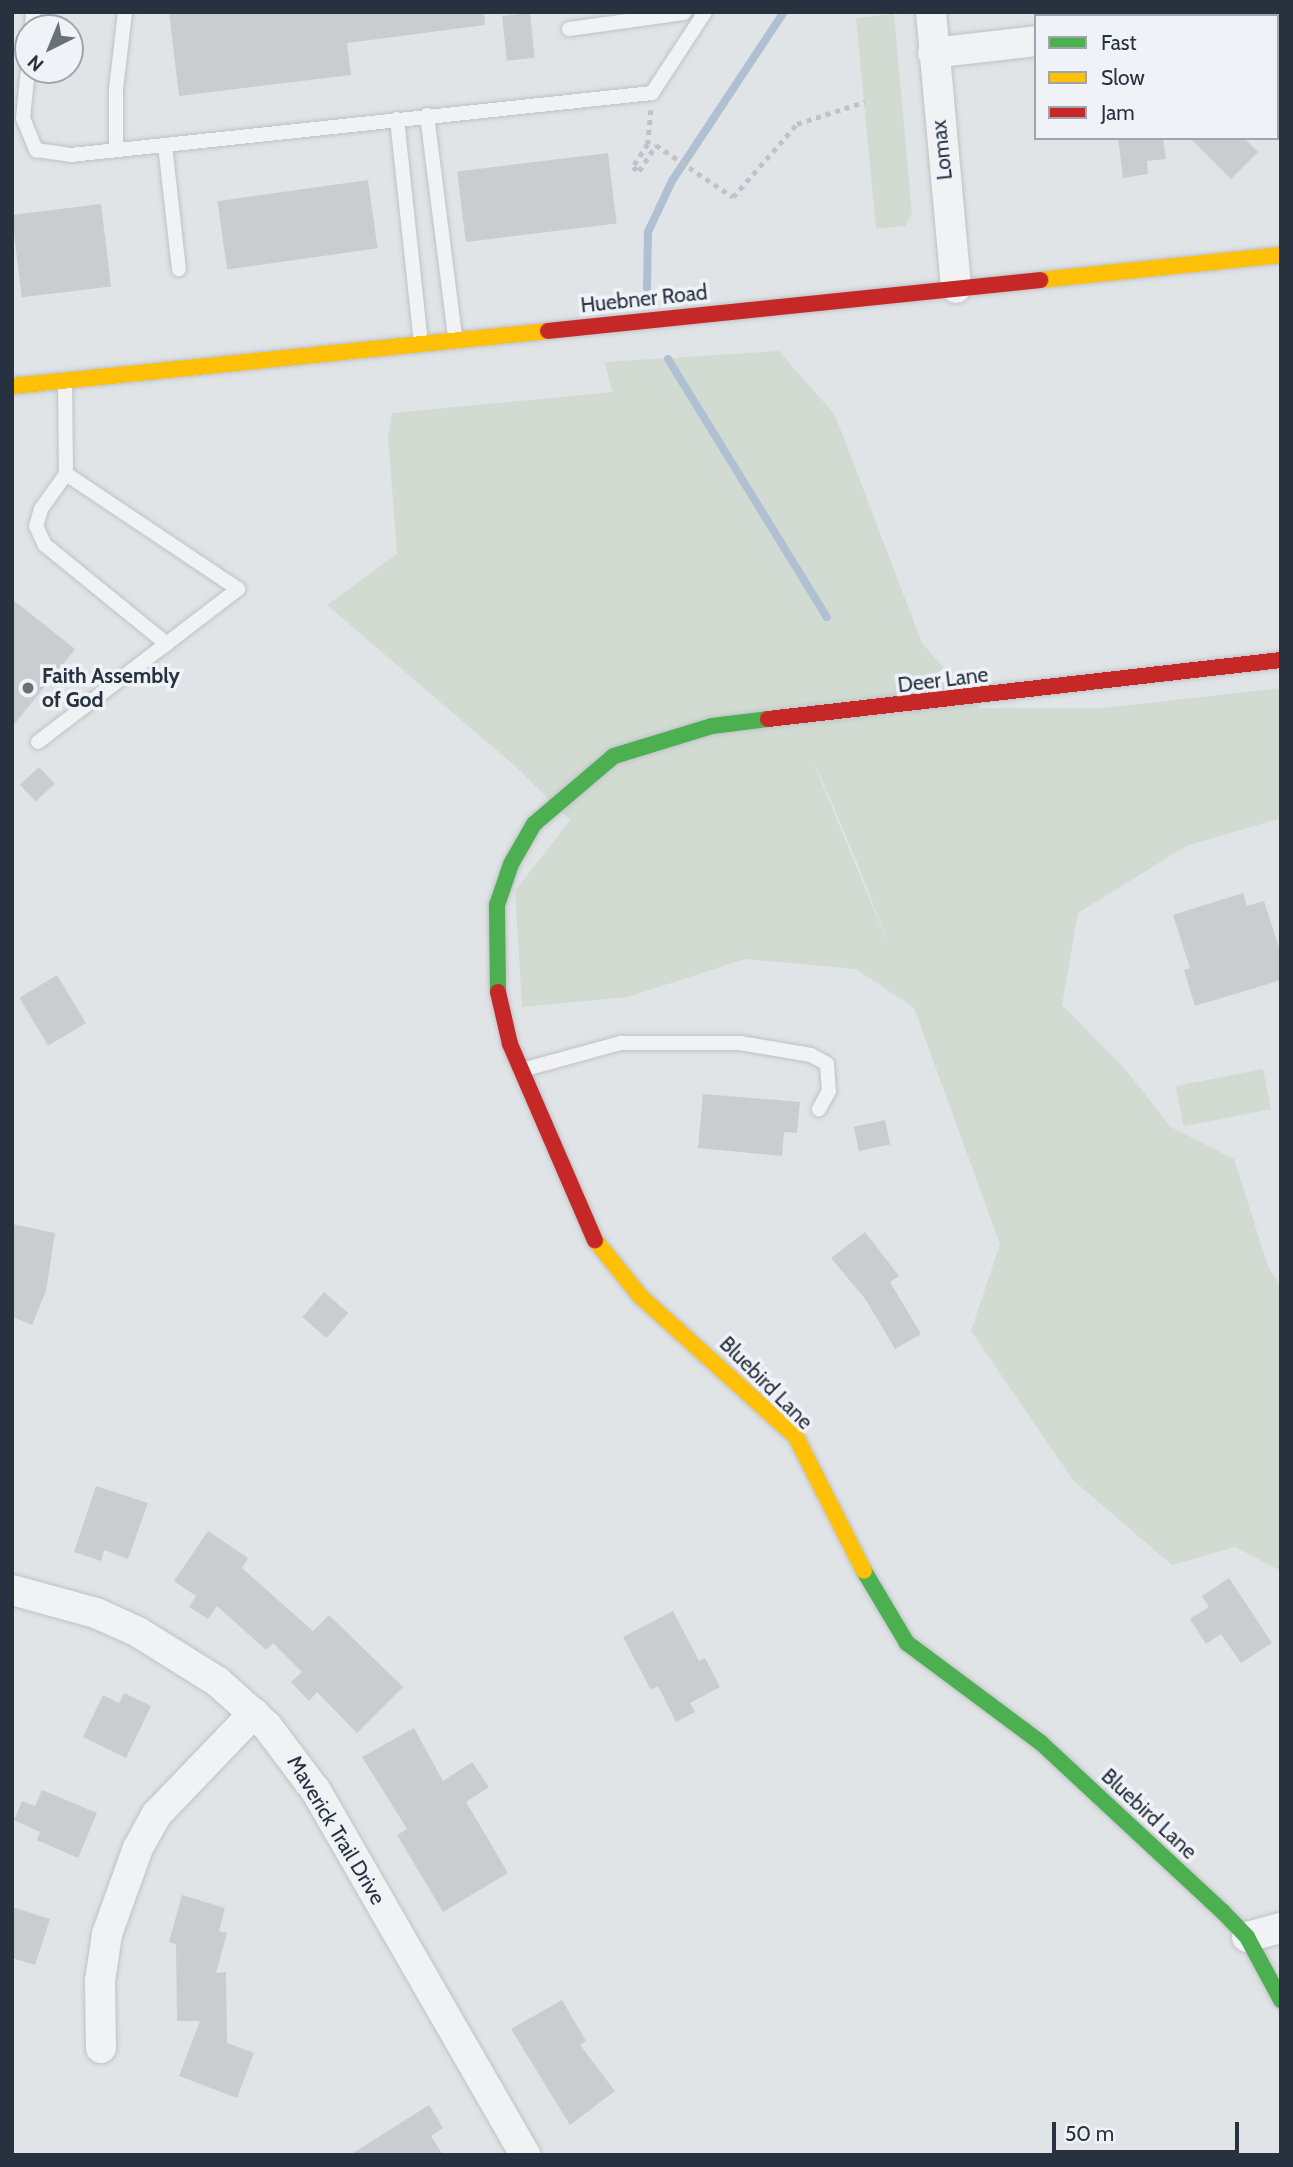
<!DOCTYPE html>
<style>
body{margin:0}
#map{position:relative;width:1293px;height:2167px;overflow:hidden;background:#e1e4e7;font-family:Cabin,sans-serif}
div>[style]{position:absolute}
.green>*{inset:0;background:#d2dbd2;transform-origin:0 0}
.stream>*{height:8px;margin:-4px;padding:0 4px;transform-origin:4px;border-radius:4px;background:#afc0d2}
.building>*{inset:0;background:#cacccf;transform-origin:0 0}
.path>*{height:4.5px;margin-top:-2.25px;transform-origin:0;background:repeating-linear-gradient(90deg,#c0c2c7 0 5px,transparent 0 10px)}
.roads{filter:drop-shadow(0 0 2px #bfc2c5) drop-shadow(0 0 2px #bfc2c5)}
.lane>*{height:14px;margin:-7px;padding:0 7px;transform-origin:7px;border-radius:7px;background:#f1f2f3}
.street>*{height:30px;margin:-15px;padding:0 15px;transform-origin:15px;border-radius:15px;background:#f1f2f3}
.fast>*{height:16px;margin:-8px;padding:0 8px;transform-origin:8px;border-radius:8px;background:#4caf50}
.slow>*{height:16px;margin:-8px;padding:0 8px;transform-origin:8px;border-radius:8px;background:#ffc107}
.jam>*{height:16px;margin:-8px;padding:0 8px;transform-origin:8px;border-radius:8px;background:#c62828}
.dots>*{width:19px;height:19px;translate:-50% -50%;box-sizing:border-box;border:4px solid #eff2f6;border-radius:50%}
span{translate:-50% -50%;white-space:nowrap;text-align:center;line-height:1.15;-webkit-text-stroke:7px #eff2f6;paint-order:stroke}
.street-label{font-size:21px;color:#283140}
.poi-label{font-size:21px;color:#283140;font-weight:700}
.left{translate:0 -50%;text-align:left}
.frame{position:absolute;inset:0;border:14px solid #283140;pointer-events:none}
.legend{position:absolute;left:1034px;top:14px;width:245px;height:126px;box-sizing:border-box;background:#eff2f6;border:2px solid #9fa5ad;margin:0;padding:9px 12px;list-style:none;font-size:21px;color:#283140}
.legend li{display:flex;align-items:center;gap:14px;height:35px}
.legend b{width:35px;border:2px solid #9fa5ad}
.north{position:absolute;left:14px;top:14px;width:70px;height:70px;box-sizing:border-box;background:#eff2f6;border:2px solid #9fa5ad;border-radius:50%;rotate:223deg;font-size:19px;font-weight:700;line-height:28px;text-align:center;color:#283140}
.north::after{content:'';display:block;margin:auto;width:24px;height:32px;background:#69707a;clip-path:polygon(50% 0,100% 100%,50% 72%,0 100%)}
.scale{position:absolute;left:1052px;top:2122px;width:187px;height:32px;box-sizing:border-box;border:4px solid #283140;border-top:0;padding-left:9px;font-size:21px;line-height:24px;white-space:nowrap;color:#283140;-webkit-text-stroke:5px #eff2f6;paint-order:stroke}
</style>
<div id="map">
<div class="green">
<i style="clip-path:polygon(894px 14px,912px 214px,905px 226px,876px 229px,856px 18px)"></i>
<i style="clip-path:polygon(evenodd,779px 351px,835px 415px,922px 643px,980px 708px,1103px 708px,1281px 688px,1281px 818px,1186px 846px,1078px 913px,1062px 1005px,1125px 1069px,1171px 1127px,1234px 1159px,1269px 1269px,1281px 1286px,1281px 1571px,1235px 1547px,1172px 1565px,1073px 1480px,971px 1331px,1000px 1244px,914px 1008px,856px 969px,745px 959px,628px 997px,522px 1007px,515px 891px,570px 820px,515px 766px,327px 605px,397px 554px,388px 436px,392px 413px,612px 392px,605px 362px,779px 351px,816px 766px,858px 865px,891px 951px,815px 766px,816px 766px)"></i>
<i style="left:1263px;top:1069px;width:41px;height:89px;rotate:79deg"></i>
</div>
<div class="stream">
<i style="left:647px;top:288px;width:56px;rotate:-89deg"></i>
<i style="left:648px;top:232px;width:56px;rotate:-64.8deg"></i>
<i style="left:672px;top:181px;width:203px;rotate:-56.5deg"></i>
<i style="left:668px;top:359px;width:303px;rotate:58.4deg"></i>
</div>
<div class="building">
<i style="clip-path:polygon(169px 12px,484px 12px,485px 25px,347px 43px,351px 75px,179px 96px)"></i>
<i style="left:530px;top:13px;width:45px;height:28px;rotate:84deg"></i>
<i style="clip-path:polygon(1118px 138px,1163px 138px,1166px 159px,1147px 161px,1148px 174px,1123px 178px)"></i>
<i style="clip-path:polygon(1190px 138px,1244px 138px,1258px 152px,1231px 179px)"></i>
<i style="left:608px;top:153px;width:71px;height:152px;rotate:83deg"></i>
<i style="left:368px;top:180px;width:69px;height:152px;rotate:82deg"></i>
<i style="left:101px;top:204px;width:83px;height:90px;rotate:83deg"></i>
<i style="clip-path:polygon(12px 599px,75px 649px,12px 727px)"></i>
<i style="left:39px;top:767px;width:23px;height:26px;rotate:47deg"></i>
<i style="clip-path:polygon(1243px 893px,1247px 906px,1264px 901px,1281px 954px,1281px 980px,1195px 1006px,1184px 970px,1190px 968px,1173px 915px)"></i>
<i style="left:57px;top:975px;width:56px;height:44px;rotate:59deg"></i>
<i style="clip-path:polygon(703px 1094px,800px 1102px,797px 1133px,784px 1132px,782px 1156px,698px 1148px)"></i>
<i style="left:885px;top:1120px;width:25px;height:32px;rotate:78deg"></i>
<i style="clip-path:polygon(12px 1224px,55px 1233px,46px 1291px,32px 1325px,12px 1317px)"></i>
<i style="clip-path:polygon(865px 1232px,899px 1276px,890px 1282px,921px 1334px,895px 1349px,866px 1300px,831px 1258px)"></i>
<i style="left:324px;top:1292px;width:32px;height:33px;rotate:41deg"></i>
<i style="clip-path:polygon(96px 1486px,148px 1503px,128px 1559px,104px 1550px,101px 1561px,74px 1552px)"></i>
<i style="clip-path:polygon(208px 1531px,248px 1558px,242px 1568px,313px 1631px,329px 1615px,403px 1687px,357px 1733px,317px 1692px,309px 1701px,291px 1682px,302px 1672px,273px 1643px,266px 1650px,217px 1606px,208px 1619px,189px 1607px,196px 1596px,174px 1581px)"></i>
<i style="clip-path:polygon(1229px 1578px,1272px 1643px,1241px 1663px,1221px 1634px,1206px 1644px,1190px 1619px,1209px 1607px,1202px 1596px)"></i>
<i style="clip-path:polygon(673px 1611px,699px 1661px,705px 1658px,720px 1687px,690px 1703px,695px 1712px,676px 1722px,658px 1686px,651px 1690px,623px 1637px)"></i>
<i style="clip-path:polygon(124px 1693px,151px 1706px,126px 1758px,83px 1737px,103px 1695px,119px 1703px)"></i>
<i style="clip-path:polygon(414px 1728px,443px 1781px,472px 1762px,489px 1787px,466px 1802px,508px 1873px,443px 1912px,397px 1835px,407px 1829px,362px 1757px)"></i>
<i style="clip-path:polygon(42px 1790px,97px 1813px,78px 1858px,37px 1840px,40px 1832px,14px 1820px,22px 1801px,35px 1806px)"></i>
<i style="clip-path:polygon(182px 1895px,225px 1908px,219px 1931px,227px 1933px,216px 1973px,226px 1972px,227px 2043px,254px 2053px,237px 2098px,179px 2076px,200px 2021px,177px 2021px,176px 1944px,169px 1942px)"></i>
<i style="clip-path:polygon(12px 1907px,50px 1919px,35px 1965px,12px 1958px)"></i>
<i style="clip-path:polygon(562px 2000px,586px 2041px,580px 2045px,615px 2091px,570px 2125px,511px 2029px)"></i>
<i style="clip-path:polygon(429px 2105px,443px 2128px,431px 2136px,443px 2155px,350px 2155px)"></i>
</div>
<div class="path">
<i style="left:651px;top:110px;width:34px;rotate:95deg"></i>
<i style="left:648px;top:144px;width:27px;rotate:123deg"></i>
<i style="left:633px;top:167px;width:7px;rotate:34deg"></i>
<i style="left:639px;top:171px;width:31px;rotate:-57deg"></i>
<i style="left:656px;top:145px;width:93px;rotate:34deg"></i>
<i style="left:733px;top:197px;width:97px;rotate:-48.8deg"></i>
<i style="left:797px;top:124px;width:71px;rotate:-18.2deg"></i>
</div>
<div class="roads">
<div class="lane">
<i style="left:32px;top:28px;width:16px;rotate:-86deg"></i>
<i style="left:569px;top:29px;width:116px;rotate:-7.9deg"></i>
<i style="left:28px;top:69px;width:49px;rotate:95.8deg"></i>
<i style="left:23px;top:118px;width:35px;rotate:68deg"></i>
<i style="left:36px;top:150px;width:35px;rotate:8deg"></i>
<i style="left:71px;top:155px;width:584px;rotate:-6.09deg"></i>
<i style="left:652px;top:93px;width:97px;rotate:-56.8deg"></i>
<i style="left:427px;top:115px;width:225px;rotate:82.8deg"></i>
<i style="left:397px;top:119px;width:225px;rotate:83.9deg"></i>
<i style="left:165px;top:145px;width:125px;rotate:83.6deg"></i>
<i style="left:116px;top:150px;width:61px;rotate:-90deg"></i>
<i style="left:116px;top:89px;width:78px;rotate:-83.3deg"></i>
<i style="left:66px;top:474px;width:43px;rotate:125.5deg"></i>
<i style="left:41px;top:509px;width:18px;rotate:106deg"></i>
<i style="left:36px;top:526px;width:21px;rotate:65deg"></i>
<i style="left:45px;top:545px;width:157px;rotate:39.1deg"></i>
<i style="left:38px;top:742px;width:252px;rotate:-37.4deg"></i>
<i style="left:238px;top:589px;width:207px;rotate:-146.2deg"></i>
<i style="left:66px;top:474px;width:92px;rotate:-90.6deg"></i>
<i style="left:522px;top:1070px;width:103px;rotate:-15.3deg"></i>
<i style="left:621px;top:1043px;width:119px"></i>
<i style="left:740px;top:1043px;width:72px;rotate:9.6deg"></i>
<i style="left:811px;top:1055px;width:18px;rotate:29deg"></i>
<i style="left:827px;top:1064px;width:27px;rotate:86deg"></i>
<i style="left:829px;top:1091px;width:21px;rotate:119deg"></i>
</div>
<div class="street">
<i style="left:931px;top:12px;width:277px;rotate:84.8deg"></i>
<i style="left:1161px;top:12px;width:4px;rotate:76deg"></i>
<i style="left:933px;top:53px;width:104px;rotate:-6.6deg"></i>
<i style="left:12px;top:1590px;width:87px;rotate:15.3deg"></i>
<i style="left:96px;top:1613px;width:46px;rotate:24.3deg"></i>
<i style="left:138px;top:1632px;width:94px;rotate:32deg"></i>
<i style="left:218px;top:1682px;width:66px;rotate:41.9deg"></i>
<i style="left:267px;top:1726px;width:81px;rotate:53deg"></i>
<i style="left:316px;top:1791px;width:420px;rotate:60.1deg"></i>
<i style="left:1247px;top:1937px;width:35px;rotate:-15deg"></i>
<i style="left:101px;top:2048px;width:67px;rotate:-90.9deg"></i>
<i style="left:100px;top:1981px;width:48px;rotate:-81.5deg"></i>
<i style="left:107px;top:1934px;width:91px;rotate:-70.2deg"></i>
<i style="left:138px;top:1848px;width:39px;rotate:-61deg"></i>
<i style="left:157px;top:1814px;width:140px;rotate:-46.2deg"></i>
</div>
<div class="fast">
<i style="left:498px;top:992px;width:87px;rotate:-90.7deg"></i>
<i style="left:497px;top:905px;width:43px;rotate:-71.1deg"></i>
<i style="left:511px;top:864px;width:46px;rotate:-60.1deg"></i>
<i style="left:534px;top:824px;width:105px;rotate:-40.4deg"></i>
<i style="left:614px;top:756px;width:102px;rotate:-17deg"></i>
<i style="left:712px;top:726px;width:56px;rotate:-7.1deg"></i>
<i style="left:864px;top:1571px;width:84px;rotate:59.2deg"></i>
<i style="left:907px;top:1643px;width:166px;rotate:36.7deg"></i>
<i style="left:1040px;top:1742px;width:250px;rotate:42.9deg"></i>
<i style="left:1223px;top:1912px;width:35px;rotate:46deg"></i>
<i style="left:1247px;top:1937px;width:72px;rotate:61.6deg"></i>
</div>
<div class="slow">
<i style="left:1040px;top:280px;width:242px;rotate:-5.9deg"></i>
<i style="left:12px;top:386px;width:539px;rotate:-5.86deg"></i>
<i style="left:595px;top:1240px;width:72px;rotate:51.2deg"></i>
<i style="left:640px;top:1296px;width:210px;rotate:42.1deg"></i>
<i style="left:796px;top:1437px;width:150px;rotate:63.1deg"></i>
</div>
<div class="jam">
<i style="left:548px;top:331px;width:495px;rotate:-5.9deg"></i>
<i style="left:768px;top:719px;width:516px;rotate:-6.56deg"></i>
<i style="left:498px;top:992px;width:53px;rotate:77deg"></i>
<i style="left:510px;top:1044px;width:214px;rotate:66.6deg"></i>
</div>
</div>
<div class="dots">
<i style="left:28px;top:688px;background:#69707a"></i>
</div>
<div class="street-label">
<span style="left:942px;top:150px;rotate:-96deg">Lomax</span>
<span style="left:644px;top:299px;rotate:-6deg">Huebner Road</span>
<span style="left:943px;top:680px;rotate:-7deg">Deer Lane</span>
<span style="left:766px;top:1383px;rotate:45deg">Bluebird Lane</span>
<span style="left:1149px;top:1814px;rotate:43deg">Bluebird Lane</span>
<span style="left:336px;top:1830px;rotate:59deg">Maverick Trail Drive</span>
</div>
<div class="poi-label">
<span class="left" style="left:42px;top:688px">Faith Assembly<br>of God</span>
</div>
<div class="frame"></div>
<ul class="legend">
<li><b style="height:9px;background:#4caf50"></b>Fast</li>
<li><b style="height:9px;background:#ffc107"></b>Slow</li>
<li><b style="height:9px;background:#c62828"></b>Jam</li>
</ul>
<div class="north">N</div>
<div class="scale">50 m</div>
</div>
